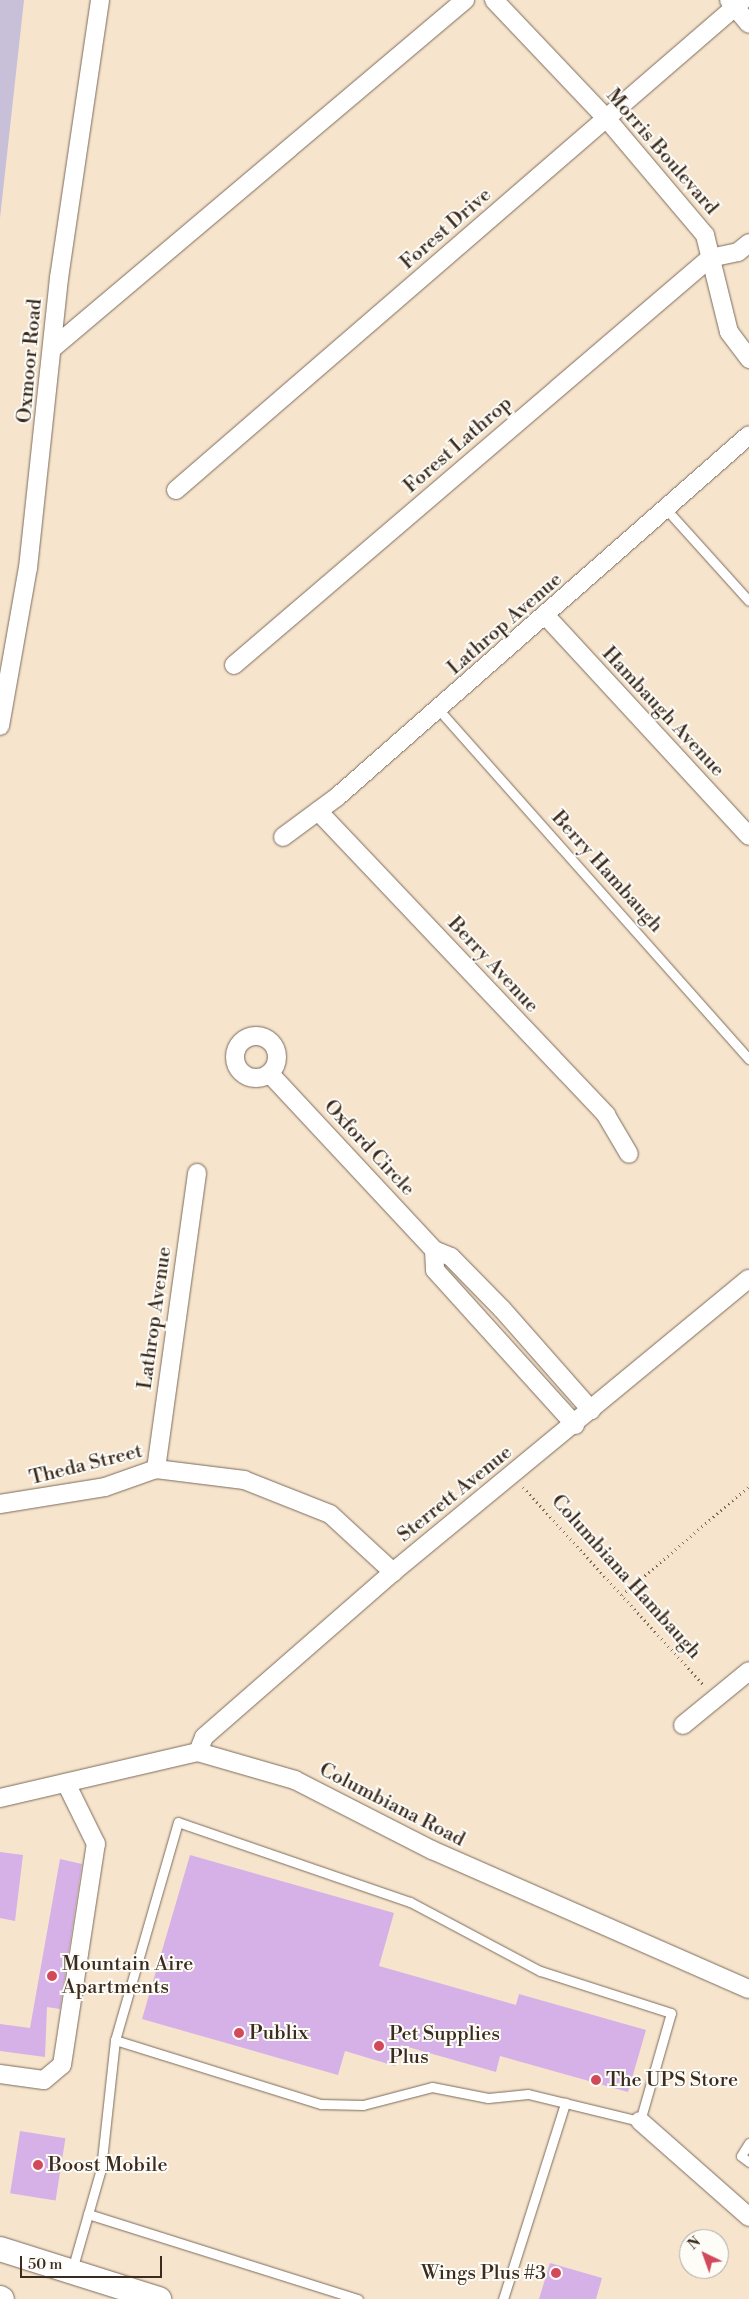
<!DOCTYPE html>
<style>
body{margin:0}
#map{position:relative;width:749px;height:2299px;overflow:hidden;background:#f6e4cd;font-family:"Libre Bodoni",serif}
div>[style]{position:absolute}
.industrial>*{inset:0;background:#c8bfd8}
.building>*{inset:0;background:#d5b1e8;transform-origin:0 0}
.path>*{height:3px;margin-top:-1.5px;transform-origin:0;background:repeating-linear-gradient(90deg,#7c6b5b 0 1px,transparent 0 5px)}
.roads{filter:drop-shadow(0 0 1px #7c6b5b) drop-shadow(0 0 1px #7c6b5b)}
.lane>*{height:9px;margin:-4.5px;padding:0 4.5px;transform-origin:4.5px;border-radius:4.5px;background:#fff}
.street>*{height:18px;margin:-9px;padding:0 9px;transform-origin:9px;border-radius:9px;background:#fff}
.street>.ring{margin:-9px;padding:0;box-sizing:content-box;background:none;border:18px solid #fff;border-radius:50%}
.secondary>*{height:24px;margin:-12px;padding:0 12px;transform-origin:12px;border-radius:12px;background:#fff}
.dots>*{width:14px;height:14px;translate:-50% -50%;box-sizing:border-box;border:2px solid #fdfcf7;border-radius:50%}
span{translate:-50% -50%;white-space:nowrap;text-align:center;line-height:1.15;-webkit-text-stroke:4px #fdfcf7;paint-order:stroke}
.street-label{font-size:20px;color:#3b2a1e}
.poi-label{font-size:20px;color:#3b2a1e}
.left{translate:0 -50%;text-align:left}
.right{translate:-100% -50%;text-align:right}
.north{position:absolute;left:679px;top:2229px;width:50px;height:50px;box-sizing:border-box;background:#fdfcf7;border:1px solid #afa8a0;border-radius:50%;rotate:318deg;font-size:14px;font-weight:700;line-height:20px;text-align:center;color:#3b2a1e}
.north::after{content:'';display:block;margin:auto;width:18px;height:22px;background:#d1495b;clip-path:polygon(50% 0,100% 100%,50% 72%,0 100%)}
.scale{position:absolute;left:20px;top:2256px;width:142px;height:22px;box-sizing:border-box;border:2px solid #3b2a1e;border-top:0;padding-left:6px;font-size:15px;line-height:18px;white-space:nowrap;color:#3b2a1e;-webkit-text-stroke:4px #fdfcf7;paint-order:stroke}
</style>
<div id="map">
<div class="industrial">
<i style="clip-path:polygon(0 0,24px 0,0 218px)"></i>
</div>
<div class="building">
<i style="clip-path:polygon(0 1852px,23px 1855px,15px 1921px,0 1918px)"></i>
<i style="clip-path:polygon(190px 1855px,394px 1913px,379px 1966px,516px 2005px,519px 1994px,646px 2030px,628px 2092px,500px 2056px,496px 2072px,401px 2045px,395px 2066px,345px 2051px,338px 2075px,142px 2019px)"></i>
<i style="clip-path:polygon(60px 1859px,82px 1864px,60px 2009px,47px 2007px,45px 2057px,0 2051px,0 2024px,30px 2028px)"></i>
<i style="left:20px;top:2131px;width:46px;height:63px;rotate:9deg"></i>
<i style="clip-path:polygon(550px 2263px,602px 2278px,596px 2299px,539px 2299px)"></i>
</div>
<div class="path">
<i style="left:523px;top:1487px;width:268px;rotate:47.6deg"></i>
<i style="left:622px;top:1595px;width:167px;rotate:-40.6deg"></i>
</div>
<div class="roads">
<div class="lane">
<i style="left:667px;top:510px;width:122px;rotate:48deg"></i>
<i style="left:439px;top:710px;width:467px;rotate:48.4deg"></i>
<i style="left:749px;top:2143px;width:15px;rotate:122deg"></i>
<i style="left:741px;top:2156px;width:10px;rotate:37deg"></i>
<i style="left:88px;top:2214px;width:283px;rotate:17.5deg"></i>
<i style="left:72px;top:2270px;width:105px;rotate:-74deg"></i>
<i style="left:101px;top:2169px;width:130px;rotate:-83.8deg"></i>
<i style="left:115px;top:2040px;width:216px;rotate:17.3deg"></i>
<i style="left:321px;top:2104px;width:42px;rotate:1.4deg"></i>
<i style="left:363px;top:2105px;width:71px;rotate:-14.6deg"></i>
<i style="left:432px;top:2087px;width:57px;rotate:11.1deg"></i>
<i style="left:488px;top:2098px;width:40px;rotate:-5.7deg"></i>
<i style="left:528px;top:2094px;width:115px;rotate:13.6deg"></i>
<i style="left:640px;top:2121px;width:112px;rotate:-74deg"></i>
<i style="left:671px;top:2013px;width:138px;rotate:-162.2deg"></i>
<i style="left:540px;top:1971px;width:147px;rotate:-152deg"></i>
<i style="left:410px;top:1902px;width:245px;rotate:-161deg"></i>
<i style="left:178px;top:1822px;width:227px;rotate:106.1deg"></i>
<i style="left:503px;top:2299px;width:206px;rotate:-72.4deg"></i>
</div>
<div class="street">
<i style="left:494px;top:0;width:164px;rotate:46.5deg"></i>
<i style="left:607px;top:119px;width:152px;rotate:49.8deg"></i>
<i style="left:705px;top:235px;width:100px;rotate:76.1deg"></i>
<i style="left:729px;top:332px;width:34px;rotate:53deg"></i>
<i style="left:729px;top:0;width:31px;rotate:50deg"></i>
<i style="left:54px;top:347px;width:538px;rotate:-40.17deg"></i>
<i style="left:176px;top:490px;width:749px;rotate:-40.83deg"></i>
<i style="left:546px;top:616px;width:299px;rotate:47.3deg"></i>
<i style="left:234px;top:665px;width:626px;rotate:-40.53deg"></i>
<i style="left:710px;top:258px;width:29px;rotate:-12deg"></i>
<i style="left:738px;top:252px;width:14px;rotate:-39deg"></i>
<i style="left:0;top:726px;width:160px;rotate:-80deg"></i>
<i style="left:28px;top:568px;width:292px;rotate:-83.9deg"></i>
<i style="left:59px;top:278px;width:281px;rotate:-81.6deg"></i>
<i style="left:318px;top:811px;width:419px;rotate:46.5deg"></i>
<i style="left:606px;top:1115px;width:45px;rotate:59.5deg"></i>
<i style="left:283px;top:837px;width:67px;rotate:-36.5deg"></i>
<i style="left:337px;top:797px;width:548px;rotate:-41.3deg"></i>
<i class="ring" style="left:235px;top:1036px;width:24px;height:24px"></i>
<i style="left:271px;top:1075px;width:239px;rotate:47deg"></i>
<i style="left:434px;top:1250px;width:18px;rotate:22deg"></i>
<i style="left:451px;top:1257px;width:73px;rotate:45.6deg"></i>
<i style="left:502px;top:1309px;width:135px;rotate:48.6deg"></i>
<i style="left:434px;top:1250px;width:20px;rotate:87deg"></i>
<i style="left:435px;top:1270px;width:209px;rotate:47.9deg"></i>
<i style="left:156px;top:1469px;width:299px;rotate:-82.1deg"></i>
<i style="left:0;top:1504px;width:106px;rotate:-9.2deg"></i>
<i style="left:105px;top:1487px;width:54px;rotate:-19.4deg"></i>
<i style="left:156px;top:1469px;width:89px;rotate:7.1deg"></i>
<i style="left:244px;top:1480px;width:92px;rotate:21.6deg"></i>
<i style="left:330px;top:1514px;width:86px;rotate:42.6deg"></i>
<i style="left:683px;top:1725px;width:85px;rotate:-39.3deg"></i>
<i style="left:198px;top:1752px;width:16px;rotate:-68deg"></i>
<i style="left:204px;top:1737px;width:251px;rotate:-41.1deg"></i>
<i style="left:393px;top:1572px;width:461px;rotate:-39.5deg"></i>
<i style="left:0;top:1798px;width:203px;rotate:-13.1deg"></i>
<i style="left:198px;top:1752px;width:101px;rotate:16.1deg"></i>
<i style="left:295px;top:1780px;width:154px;rotate:27.1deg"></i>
<i style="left:432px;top:1850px;width:346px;rotate:23.7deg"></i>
<i style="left:0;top:2074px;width:44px;rotate:7.8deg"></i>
<i style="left:44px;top:2080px;width:23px;rotate:-40deg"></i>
<i style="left:62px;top:2065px;width:224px;rotate:-81.3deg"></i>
<i style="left:96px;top:1844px;width:68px;rotate:-116.2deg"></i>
<i style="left:640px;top:2121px;width:145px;rotate:41.4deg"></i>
</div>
<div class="secondary">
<i style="left:0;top:2249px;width:167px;rotate:17.5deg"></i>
<i style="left:0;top:2298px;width:2px;rotate:27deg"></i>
</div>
</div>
<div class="dots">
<i style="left:52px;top:1976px;background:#d1495b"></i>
<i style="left:239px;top:2033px;background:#d1495b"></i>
<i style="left:379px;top:2046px;background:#d1495b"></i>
<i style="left:596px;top:2080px;background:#d1495b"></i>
<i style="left:38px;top:2165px;background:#d1495b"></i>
<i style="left:556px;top:2273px;background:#d1495b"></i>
</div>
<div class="street-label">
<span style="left:662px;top:152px;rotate:49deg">Morris Boulevard</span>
<span style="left:446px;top:229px;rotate:-41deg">Forest Drive</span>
<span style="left:30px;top:361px;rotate:-85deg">Oxmoor Road</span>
<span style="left:458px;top:445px;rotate:-41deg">Forest Lathrop</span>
<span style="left:505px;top:624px;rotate:-41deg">Lathrop Avenue</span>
<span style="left:663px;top:712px;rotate:47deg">Hambaugh Avenue</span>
<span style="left:607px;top:872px;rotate:48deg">Berry Hambaugh</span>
<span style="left:493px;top:965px;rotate:47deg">Berry Avenue</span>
<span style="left:369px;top:1148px;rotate:47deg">Oxford Circle</span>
<span style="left:155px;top:1318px;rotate:-82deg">Lathrop Avenue</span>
<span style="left:86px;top:1465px;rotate:-14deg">Theda Street</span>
<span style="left:455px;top:1494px;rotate:-39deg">Sterrett Avenue</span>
<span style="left:626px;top:1577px;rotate:48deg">Columbiana Hambaugh</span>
<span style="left:392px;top:1805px;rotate:27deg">Columbiana Road</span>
</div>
<div class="poi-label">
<span class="left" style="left:62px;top:1976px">Mountain Aire<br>Apartments</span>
<span class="left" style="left:249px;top:2033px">Publix</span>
<span class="left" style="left:389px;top:2046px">Pet Supplies<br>Plus</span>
<span class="left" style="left:606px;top:2080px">The UPS Store</span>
<span class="left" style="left:48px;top:2165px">Boost Mobile</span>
<span class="right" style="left:546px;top:2273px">Wings Plus #3</span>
</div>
<div class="north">N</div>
<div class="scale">50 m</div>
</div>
